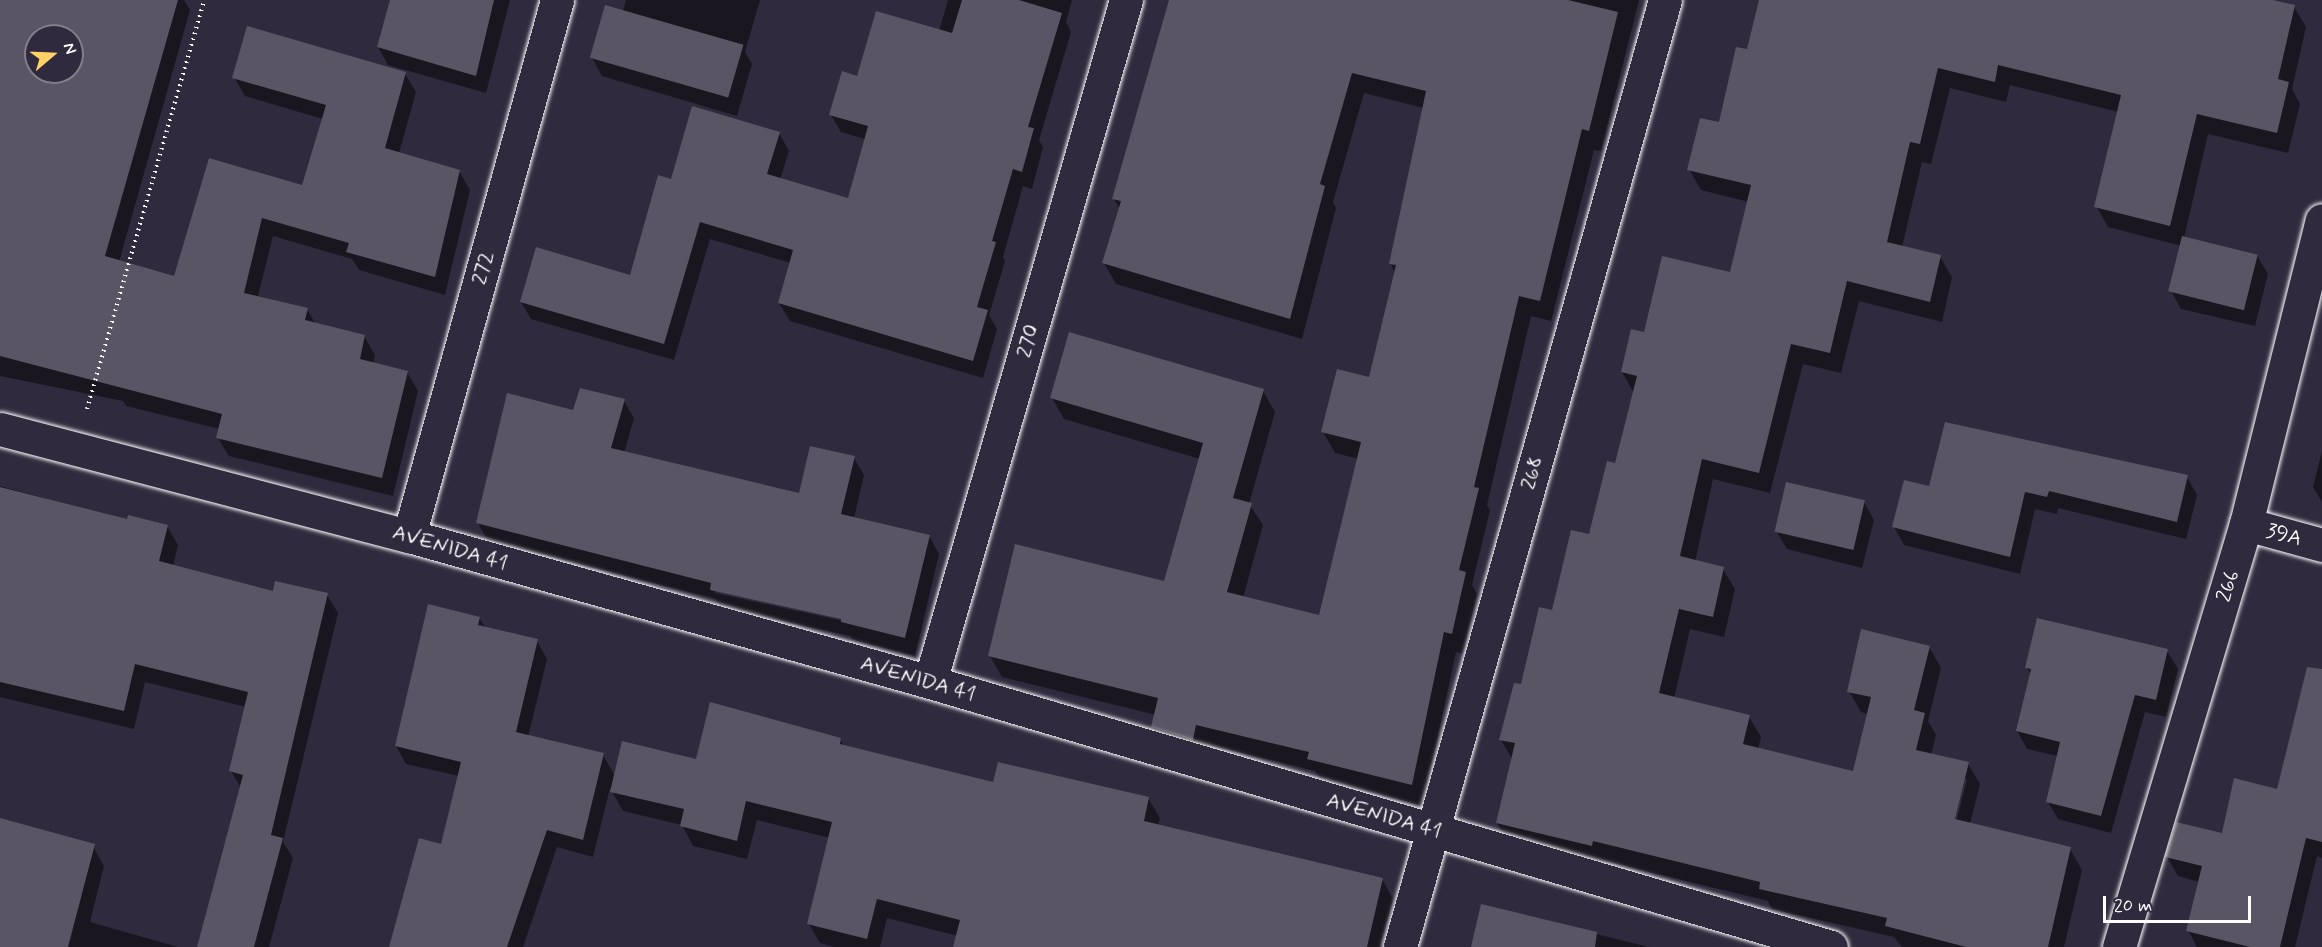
<!DOCTYPE html>
<style>
body{margin:0}
#map{position:relative;width:2322px;height:947px;overflow:hidden;background:#2f2a3d;font-family:Mynerve,sans-serif}
div>[style]{position:absolute}
.shadow>*{inset:0;background:#0007}
.building>*{inset:0;background:#595564;transform-origin:0 0}
.path>*{height:4px;margin-top:-2px;transform-origin:0;background:repeating-linear-gradient(90deg,#fff 0 1.5px,transparent 0 6px)}
.roads{filter:drop-shadow(0 0 2px #fff) drop-shadow(0 0 2px #fff)}
.street>*{height:33px;margin:-16.5px;padding:0 16.5px;transform-origin:16.5px;border-radius:16.5px;background:#2f2a3d}
span{translate:-50% -50%;white-space:nowrap;text-align:center;line-height:1.15;-webkit-text-stroke:4.5px #2f2a3d;paint-order:stroke}
.street-label{font-size:21px;color:#fff}
.north{position:absolute;left:24px;top:24px;width:60px;height:60px;box-sizing:border-box;background:#2f2a3d;border:2px solid #827f8b;border-radius:50%;rotate:71deg;font-size:16px;font-weight:700;line-height:24px;text-align:center;color:#fff}
.north::after{content:'';display:block;margin:auto;width:21px;height:27px;background:#ffd166;clip-path:polygon(50% 0,100% 100%,50% 72%,0 100%)}
.scale{position:absolute;left:2103px;top:896px;width:148px;height:27px;box-sizing:border-box;border:3px solid #fff;border-top:0;padding-left:8px;font-size:18px;line-height:21px;white-space:nowrap;color:#fff;-webkit-text-stroke:4px #2f2a3d;paint-order:stroke}
</style>
<div id="map">
<div class="shadow">
<i style="clip-path:polygon(61px 0,184px 0,190px 10px,119px 262px,175px 278px,303px 187px,323px 119px,245px 96px,234px 77px,405px 74px,416px 92px,399px 153px,459px 171px,470px 190px,445px 295px,359px 270px,352px 259px,273px 236px,258px 296px,307px 309px,316px 325px,364px 336px,375px 355px,373px 364px,407px 372px,418px 391px,393px 496px,229px 456px,218px 438px,220px 429px,126px 406px,123px 401px,0 376px,0 46px,36px 55px,36px 72px,72px 72px,72px 36px,50px 36px)"></i>
<i style="clip-path:polygon(391px 0,510px 0,486px 93px,388px 65px,378px 47px)"></i>
<i style="clip-path:polygon(626px 0,760px 0,745px 52px,752px 64px,737px 116px,602px 76px,592px 58px,623px 11px)"></i>
<i style="clip-path:polygon(948px 0,1072px 0,1066px 22px,1071px 32px,1039px 140px,1043px 147px,1032px 189px,1023px 186px,1003px 257px,1005px 261px,989px 315px,997px 329px,983px 378px,790px 321px,779px 303px,791px 263px,710px 239px,674px 360px,531px 319px,521px 302px,631px 277px,672px 180px,779px 133px,789px 151px,780px 180px,849px 200px,865px 139px,841px 132px,831px 115px,859px 78px,939px 31px)"></i>
<i style="clip-path:polygon(1171px 0,1639px 0,1601px 151px,1594px 150px,1551px 321px,1531px 316px,1487px 505px,1490px 510px,1472px 585px,1477px 594px,1463px 654px,1456px 652px,1423px 806px,1321px 780px,1315px 771px,1208px 745px,1204px 760px,1165px 748px,1153px 727px,1156px 715px,1002px 677px,990px 656px,1165px 583px,1200px 459px,1064px 419px,1052px 398px,1263px 391px,1275px 412px,1249px 504px,1263px 525px,1243px 598px,1320px 617px,1359px 459px,1335px 453px,1323px 432px,1370px 379px,1395px 273px,1390px 263px,1424px 108px,1364px 93px,1333px 202px,1336px 208px,1302px 339px,1116px 284px,1104px 263px,1120px 209px,1114px 199px)"></i>
<i style="clip-path:polygon(evenodd,1761px 0,2267px 0,2294px 7px,2306px 27px,2292px 89px,2300px 104px,2288px 153px,2208px 134px,2184px 238px,2257px 256px,2268px 274px,2255px 326px,2181px 309px,2171px 291px,2182px 246px,2108px 227px,2096px 206px,2119px 112px,2010px 85px,2006px 102px,1950px 88px,1931px 164px,1922px 162px,1902px 247px,1940px 257px,1952px 277px,1942px 322px,1859px 301px,1841px 373px,1803px 364px,1770px 493px,1713px 479px,1695px 562px,1723px 569px,1735px 589px,1724px 637px,1690px 629px,1674px 699px,1749px 717px,1761px 737px,1758px 749px,1854px 773px,1868px 714px,1861px 712px,1849px 691px,1929px 647px,1941px 668px,1928px 721px,1936px 735px,1931px 755px,1968px 764px,1980px 784px,1970px 824px,2070px 849px,2082px 870px,2064px 947px,1902px 947px,1894px 937px,1772px 909px,1768px 901px,1604px 861px,1603px 866px,1509px 844px,1497px 823px,1512px 759px,1501px 740px,1553px 612px,1590px 536px,1616px 465px,1634px 393px,1622px 372px,1645px 334px,1732px 274px,1749px 202px,1701px 190px,1689px 169px,1720px 124px,1748px 51px,1761px 0,1963px 779px,1967px 779px,1955px 827px,1952px 826px,1963px 779px)"></i>
<i style="clip-path:polygon(evenodd,624px 401px,634px 418px,624px 453px,800px 495px,854px 458px,864px 475px,854px 518px,929px 536px,939px 554px,915px 656px,853px 640px,850px 636px,721px 608px,716px 599px,488px 541px,478px 523px,574px 411px,624px 401px,715px 590px,849px 619px,848px 622px,715px 593px,715px 590px)"></i>
<i style="clip-path:polygon(2322px 451px,2322px 502px,2313px 487px)"></i>
<i style="clip-path:polygon(2187px 477px,2197px 495px,2186px 539px,2058px 508px,2057px 514px,2035px 509px,2020px 574px,1904px 545px,1894px 527px,1931px 488px)"></i>
<i style="clip-path:polygon(0 486px,128px 521px,167px 526px,178px 545px,173px 566px,274px 593px,327px 595px,338px 613px,283px 842px,293px 858px,269px 947px,199px 947px,241px 788px,231px 771px,246px 707px,145px 682px,134px 729px,0 697px)"></i>
<i style="clip-path:polygon(1864px 502px,1874px 520px,1862px 568px,1787px 549px,1776px 531px)"></i>
<i style="clip-path:polygon(479px 618px,486px 628px,537px 641px,547px 659px,528px 737px,603px 755px,615px 776px,840px 739px,844px 746px,995px 784px,1148px 798px,1160px 818px,1158px 826px,1382px 879px,1393px 899px,1380px 947px,955px 947px,958px 936px,887px 918px,880px 947px,834px 947px,820px 943px,809px 924px,830px 838px,757px 820px,747px 859px,693px 846px,682px 825px,623px 811px,610px 788px,593px 857px,557px 847px,523px 947px,391px 947px,442px 846px,459px 776px,406px 764px,396px 746px)"></i>
<i style="clip-path:polygon(2167px 651px,2178px 669px,2166px 717px,2145px 712px,2111px 833px,2058px 819px,2048px 802px,2058px 756px,2027px 749px,2017px 731px,2031px 675px,2027px 668px)"></i>
<i style="clip-path:polygon(2322px 718px,2322px 858px,2317px 856px,2295px 947px,2197px 947px,2188px 930px,2199px 882px,2178px 876px,2167px 857px,2223px 835px,2279px 790px)"></i>
<i style="clip-path:polygon(0 836px,94px 848px,104px 866px,90px 922px,178px 947px,0 947px)"></i>
<i style="clip-path:polygon(1482px 906px,1649px 947px,1472px 947px)"></i>
</div>
<div class="building">
<i style="clip-path:polygon(evenodd,0 0,178px 0,105px 256px,174px 276px,209px 158px,302px 185px,326px 105px,232px 78px,247px 26px,406px 72px,385px 148px,460px 170px,435px 277px,346px 252px,349px 243px,262px 218px,244px 293px,308px 308px,305px 320px,365px 335px,360px 359px,408px 371px,382px 478px,216px 438px,222px 414px,0 356px,0 0,36px 36px,72px 36px,72px 72px,36px 72px,36px 36px)"></i>
<i style="clip-path:polygon(390px 0,494px 0,476px 76px,377px 47px)"></i>
<i style="clip-path:polygon(962px 0,1019px 0,1062px 13px,1028px 127px,1034px 128px,1022px 172px,1013px 169px,992px 241px,996px 242px,977px 307px,988px 310px,973px 361px,778px 303px,793px 250px,700px 222px,664px 344px,520px 302px,536px 247px,630px 275px,658px 175px,671px 179px,692px 106px,780px 132px,767px 174px,848px 198px,868px 126px,829px 115px,842px 71px,857px 76px,876px 11px,952px 33px)"></i>
<i style="clip-path:polygon(1169px 0,1568px 0,1618px 12px,1589px 131px,1582px 129px,1540px 301px,1519px 296px,1474px 487px,1479px 488px,1459px 570px,1466px 572px,1452px 634px,1444px 632px,1412px 785px,1307px 759px,1309px 752px,1196px 725px,1193px 740px,1151px 727px,1158px 698px,988px 656px,1015px 544px,1164px 581px,1203px 443px,1050px 398px,1069px 332px,1264px 389px,1233px 498px,1252px 503px,1227px 592px,1319px 615px,1361px 442px,1321px 432px,1337px 369px,1369px 377px,1396px 265px,1389px 264px,1426px 91px,1352px 73px,1320px 184px,1325px 186px,1290px 319px,1102px 263px,1121px 201px,1112px 199px)"></i>
<i style="clip-path:polygon(1759px 0,2273px 0,2295px 5px,2278px 79px,2289px 82px,2277px 133px,2197px 114px,2170px 226px,2094px 207px,2121px 95px,1998px 65px,1995px 82px,1938px 68px,1920px 144px,1910px 142px,1887px 242px,1941px 255px,1930px 302px,1847px 281px,1830px 353px,1791px 344px,1759px 473px,1702px 459px,1680px 556px,1724px 567px,1713px 617px,1679px 609px,1659px 693px,1750px 715px,1743px 744px,1853px 771px,1871px 697px,1847px 692px,1861px 629px,1930px 646px,1914px 710px,1925px 713px,1916px 750px,1969px 762px,1955px 819px,2071px 847px,2048px 947px,1966px 947px,1885px 926px,1887px 918px,1759px 889px,1760px 882px,1593px 841px,1592px 846px,1496px 823px,1515px 743px,1499px 740px,1514px 683px,1521px 684px,1539px 607px,1552px 610px,1571px 530px,1589px 534px,1607px 461px,1615px 463px,1637px 376px,1621px 372px,1631px 329px,1644px 332px,1662px 256px,1730px 272px,1751px 185px,1687px 170px,1700px 118px,1719px 122px,1736px 47px,1747px 49px)"></i>
<i style="left:605px;top:5px;width:144px;height:55px;rotate:16deg"></i>
<i style="left:2182px;top:236px;width:78px;height:57px;rotate:14deg"></i>
<i style="clip-path:polygon(580px 388px,625px 399px,611px 448px,799px 493px,810px 446px,855px 456px,841px 514px,930px 535px,905px 638px,841px 622px,841px 619px,710px 590px,711px 583px,476px 523px,507px 393px,573px 410px)"></i>
<i style="clip-path:polygon(1945px 422px,2188px 475px,2177px 522px,2049px 491px,2047px 497px,2025px 492px,2010px 557px,1892px 527px,1904px 480px,1929px 486px)"></i>
<i style="left:1786px;top:482px;width:81px;height:51px;rotate:13deg"></i>
<i style="clip-path:polygon(0 487px,127px 519px,128px 515px,168px 525px,159px 561px,273px 591px,275px 581px,328px 593px,271px 835px,283px 838px,254px 947px,197px 947px,243px 775px,229px 771px,248px 692px,135px 664px,124px 711px,0 682px)"></i>
<i style="clip-path:polygon(428px 604px,480px 617px,478px 625px,538px 639px,516px 732px,604px 753px,583px 840px,547px 830px,507px 947px,389px 947px,419px 838px,441px 844px,461px 762px,395px 746px)"></i>
<i style="clip-path:polygon(2037px 618px,2168px 649px,2156px 700px,2135px 695px,2101px 816px,2046px 802px,2060px 742px,2016px 731px,2031px 669px,2025px 668px)"></i>
<i style="clip-path:polygon(2307px 667px,2322px 669px,2322px 842px,2306px 838px,2280px 947px,2250px 947px,2186px 931px,2202px 866px,2165px 857px,2176px 822px,2222px 833px,2234px 778px,2277px 789px)"></i>
<i style="clip-path:polygon(710px 702px,841px 738px,840px 744px,993px 782px,998px 762px,1149px 797px,1144px 821px,1383px 878px,1367px 947px,953px 947px,960px 920px,877px 899px,867px 939px,807px 924px,832px 822px,746px 801px,737px 841px,680px 826px,684px 809px,610px 792px,622px 741px,696px 759px)"></i>
<i style="clip-path:polygon(0 818px,95px 844px,68px 947px,0 947px)"></i>
<i style="clip-path:polygon(1481px 904px,1597px 932px,1595px 947px,1471px 947px)"></i>
</div>
<div class="path">
<i style="left:87px;top:409px;width:425px;rotate:-74deg"></i>
</div>
<div class="roads">
<div class="street">
<i style="left:0;top:429px;width:423px;rotate:14.7deg"></i>
<i style="left:409px;top:536px;width:541px;rotate:15.65deg"></i>
<i style="left:930px;top:682px;width:939px;rotate:16.39deg"></i>
<i style="left:2246px;top:524px;width:79px;rotate:15.4deg"></i>
<i style="left:409px;top:536px;width:556px;rotate:-74.56deg"></i>
<i style="left:930px;top:682px;width:710px;rotate:-73.97deg"></i>
<i style="left:1400px;top:947px;width:983px;rotate:-74.37deg"></i>
<i style="left:2119px;top:947px;width:442px;rotate:-73.3deg"></i>
<i style="left:2246px;top:524px;width:313px;rotate:-76deg"></i>
</div>
</div>
<div class="street-label">
<span style="left:483px;top:268px;rotate:-75deg">272</span>
<span style="left:1028px;top:341px;rotate:-74deg">270</span>
<span style="left:1532px;top:473px;rotate:-74deg">268</span>
<span style="left:2284px;top:535px;rotate:15deg">39A</span>
<span style="left:450px;top:548px;rotate:16deg">AVENIDA 41</span>
<span style="left:2228px;top:586px;rotate:-73deg">266</span>
<span style="left:918px;top:679px;rotate:16deg">AVENIDA 41</span>
<span style="left:1384px;top:816px;rotate:16deg">AVENIDA 41</span>
</div>
<div class="north">N</div>
<div class="scale">20 m</div>
</div>
